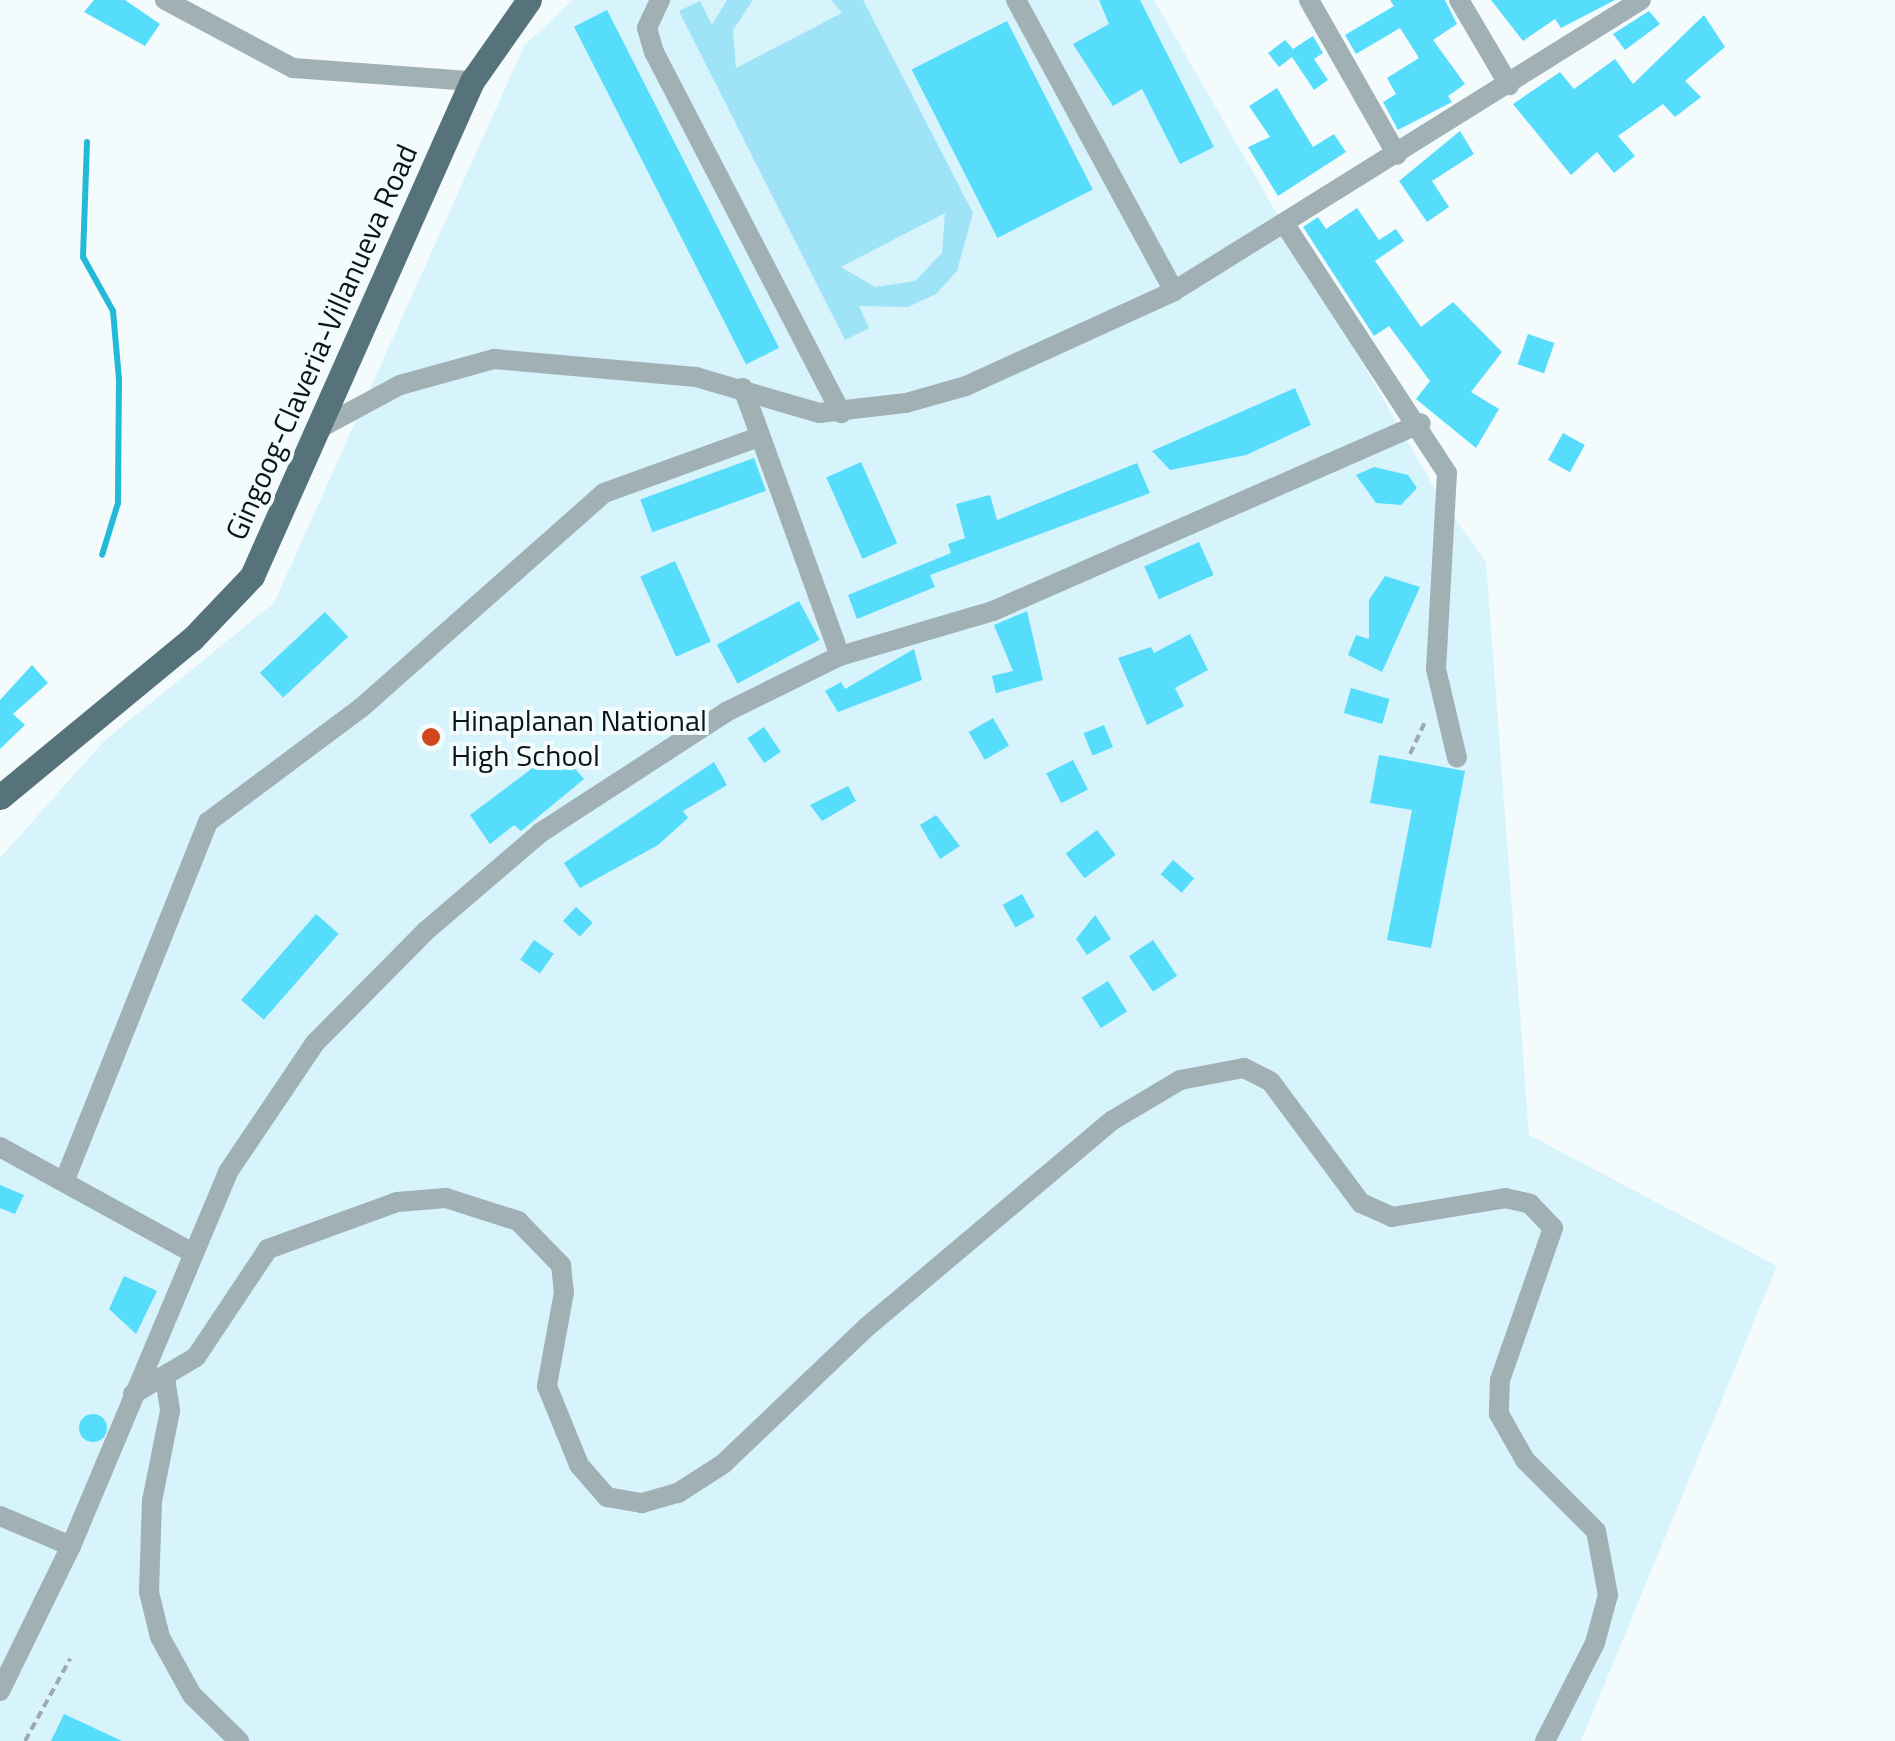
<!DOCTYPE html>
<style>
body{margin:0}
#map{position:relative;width:1895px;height:1741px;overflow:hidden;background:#f4fbfd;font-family:"Titillium Web",sans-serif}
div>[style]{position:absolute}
.built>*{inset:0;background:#d7f3fb}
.green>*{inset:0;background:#9ee3f6}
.stream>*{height:6px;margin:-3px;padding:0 3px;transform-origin:3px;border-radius:3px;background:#25b9d8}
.building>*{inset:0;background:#57ddfc;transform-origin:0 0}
.round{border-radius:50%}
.path>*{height:4px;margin-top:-2px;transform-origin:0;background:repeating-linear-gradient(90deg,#9fa9ab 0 8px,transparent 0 13px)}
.minor>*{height:20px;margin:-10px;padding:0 10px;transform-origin:10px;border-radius:10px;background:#a0b0b4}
.major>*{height:25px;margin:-12.5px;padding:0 12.5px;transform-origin:12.5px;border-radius:12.5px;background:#56737b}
.dots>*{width:28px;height:28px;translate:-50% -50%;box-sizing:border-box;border:5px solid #f4fbfd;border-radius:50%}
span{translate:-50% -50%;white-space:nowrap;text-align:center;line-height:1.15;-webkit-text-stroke:8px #f4fbfd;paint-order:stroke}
.street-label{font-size:30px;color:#08161a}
.poi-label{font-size:30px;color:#08161a}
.left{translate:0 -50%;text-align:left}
</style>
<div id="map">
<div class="built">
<i style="clip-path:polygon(573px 0,1154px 0,1439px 496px,1486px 562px,1529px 1135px,1777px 1266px,1581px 1741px,0 1741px,0 858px,104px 741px,274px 603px,524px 46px)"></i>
</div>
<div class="green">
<i style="clip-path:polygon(evenodd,727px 0,753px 0,733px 30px,736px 68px,842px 13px,831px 0,863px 0,973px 213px,957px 271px,936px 294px,908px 307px,859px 306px,869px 328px,845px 340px,679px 11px,700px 1px,712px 25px,727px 0,945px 213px,942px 253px,915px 281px,875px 287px,841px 267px,945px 213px)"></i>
</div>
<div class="stream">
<i style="left:87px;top:142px;width:115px;rotate:92deg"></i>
<i style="left:83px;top:257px;width:62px;rotate:60.9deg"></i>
<i style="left:113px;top:311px;width:68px;rotate:85deg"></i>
<i style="left:119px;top:379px;width:124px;rotate:90.5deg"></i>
<i style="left:118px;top:503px;width:54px;rotate:107.1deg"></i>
</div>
<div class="building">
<i style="clip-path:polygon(94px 0,125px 0,160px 24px,145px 46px,84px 12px)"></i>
<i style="clip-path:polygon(1099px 0,1140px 0,1214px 147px,1180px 164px,1142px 89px,1113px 106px,1073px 44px,1109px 24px)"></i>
<i style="clip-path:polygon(1390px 0,1445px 0,1457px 24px,1433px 40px,1465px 84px,1448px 96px,1452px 102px,1398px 130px,1383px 102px,1396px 94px,1387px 78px,1419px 58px,1400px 28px,1356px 54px,1345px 35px,1394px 6px)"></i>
<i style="clip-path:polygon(1491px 0,1615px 0,1561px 28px,1555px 19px,1523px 41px)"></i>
<i style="left:607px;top:10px;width:379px;height:37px;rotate:63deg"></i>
<i style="clip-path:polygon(1649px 11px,1660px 24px,1625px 50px,1613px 34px)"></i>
<i style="clip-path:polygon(1704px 15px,1725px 47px,1685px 81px,1701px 97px,1675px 117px,1663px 104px,1618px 136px,1635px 156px,1614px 173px,1597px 152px,1571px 175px,1513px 104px,1560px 72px,1574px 89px,1615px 59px,1633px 84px)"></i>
<i style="left:1007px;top:21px;width:189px;height:107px;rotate:63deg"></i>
<i style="clip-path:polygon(1313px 36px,1323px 53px,1314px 59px,1328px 80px,1314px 90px,1292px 57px,1279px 67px,1268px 53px,1285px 40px,1293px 49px)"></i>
<i style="clip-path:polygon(1277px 88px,1313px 147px,1334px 134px,1346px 152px,1278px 196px,1248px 147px,1270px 137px,1249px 106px)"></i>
<i style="clip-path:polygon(1460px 131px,1474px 154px,1432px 181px,1449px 207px,1427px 222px,1399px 181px)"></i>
<i style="clip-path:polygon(1357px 208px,1379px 240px,1396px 229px,1404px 241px,1375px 261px,1421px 327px,1453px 302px,1502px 352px,1471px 392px,1499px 409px,1476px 448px,1416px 399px,1430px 381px,1389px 326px,1374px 336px,1303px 227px,1318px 217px,1326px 229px)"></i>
<i style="left:1528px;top:334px;width:28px;height:32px;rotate:19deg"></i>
<i style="clip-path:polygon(1295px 388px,1311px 425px,1246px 455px,1170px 470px,1152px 451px)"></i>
<i style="left:1563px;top:433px;width:25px;height:31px;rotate:29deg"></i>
<i style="left:754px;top:458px;width:35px;height:121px;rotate:70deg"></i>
<i style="left:861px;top:462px;width:89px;height:38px;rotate:66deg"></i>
<i style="clip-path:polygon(1137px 463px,1150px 493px,930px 575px,935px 587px,857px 619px,848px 595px,951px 553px,948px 544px,965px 538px,956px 504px,990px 495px,997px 520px)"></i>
<i style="clip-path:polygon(1374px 467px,1408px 475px,1417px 488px,1401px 505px,1376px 503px,1356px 475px)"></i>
<i style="left:1199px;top:542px;width:36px;height:60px;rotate:66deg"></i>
<i style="left:675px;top:561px;width:88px;height:38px;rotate:66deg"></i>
<i style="clip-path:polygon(1385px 576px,1420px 587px,1382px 672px,1348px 655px,1356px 635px,1369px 639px,1369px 600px)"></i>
<i style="left:799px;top:601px;width:44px;height:93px;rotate:62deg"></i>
<i style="clip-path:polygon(1027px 611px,1043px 680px,996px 693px,992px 676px,1013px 671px,994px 625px)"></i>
<i style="left:325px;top:612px;width:34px;height:89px;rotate:47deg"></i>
<i style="clip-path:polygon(1190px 634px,1208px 670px,1175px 688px,1184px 706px,1147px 725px,1118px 658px,1151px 647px,1154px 653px)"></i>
<i style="clip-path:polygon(914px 649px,922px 680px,838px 712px,825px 691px,841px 682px,845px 689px)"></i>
<i style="clip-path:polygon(32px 665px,48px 683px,13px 714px,25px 725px,0 749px,0 700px)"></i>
<i style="left:1351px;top:688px;width:40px;height:26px;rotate:16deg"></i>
<i style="left:993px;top:718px;width:32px;height:28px;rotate:60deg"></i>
<i style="left:1104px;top:725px;width:24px;height:22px;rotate:68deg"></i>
<i style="left:764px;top:727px;width:30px;height:20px;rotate:56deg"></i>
<i style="clip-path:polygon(558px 749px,584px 779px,521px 831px,514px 825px,490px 844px,470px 815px)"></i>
<i style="clip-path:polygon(1379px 755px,1465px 771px,1431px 948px,1387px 940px,1412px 810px,1370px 803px)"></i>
<i style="left:1073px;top:760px;width:33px;height:30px;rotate:63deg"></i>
<i style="clip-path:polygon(714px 762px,727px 785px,683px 811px,688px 818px,658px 845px,580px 888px,564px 863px)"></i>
<i style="clip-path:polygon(848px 786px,856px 801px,822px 821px,810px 805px)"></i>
<i style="clip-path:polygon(936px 815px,960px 846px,940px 859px,920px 825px)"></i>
<i style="left:1097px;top:830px;width:31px;height:39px;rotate:53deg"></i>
<i style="left:1173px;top:860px;width:28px;height:19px;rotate:41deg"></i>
<i style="left:1022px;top:894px;width:26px;height:22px;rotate:61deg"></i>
<i style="left:576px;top:907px;width:23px;height:19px;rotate:43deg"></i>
<i style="left:316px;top:914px;width:30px;height:114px;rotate:41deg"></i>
<i style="clip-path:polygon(1095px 915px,1111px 939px,1087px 955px,1076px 939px)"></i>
<i style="left:534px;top:940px;width:24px;height:24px;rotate:35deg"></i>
<i style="left:1153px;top:940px;width:43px;height:29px;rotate:56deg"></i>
<i style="left:1108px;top:981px;width:36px;height:31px;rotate:58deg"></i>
<i style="clip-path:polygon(0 1185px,24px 1195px,15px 1214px,0 1208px)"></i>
<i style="clip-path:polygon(124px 1276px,157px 1291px,136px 1334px,109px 1309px)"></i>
<i class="round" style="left:79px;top:1414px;width:28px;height:28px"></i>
<i style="clip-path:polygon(64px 1714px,122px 1741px,51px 1741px)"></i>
</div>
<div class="path">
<i style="left:1410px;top:754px;width:38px;rotate:-65deg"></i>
<i style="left:25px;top:1741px;width:94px;rotate:-61.2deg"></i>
</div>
<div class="minor">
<i style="left:165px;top:0;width:145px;rotate:28deg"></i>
<i style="left:293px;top:68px;width:179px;rotate:4.2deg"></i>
<i style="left:660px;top:0;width:31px;rotate:115deg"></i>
<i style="left:647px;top:28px;width:25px;rotate:74deg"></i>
<i style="left:654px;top:52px;width:407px;rotate:62.6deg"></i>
<i style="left:1016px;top:0;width:331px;rotate:61.5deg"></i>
<i style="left:1309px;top:0;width:178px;rotate:60.4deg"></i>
<i style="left:1459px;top:0;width:99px;rotate:59.5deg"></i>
<i style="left:1284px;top:223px;width:298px;rotate:56.9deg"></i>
<i style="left:1447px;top:473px;width:196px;rotate:93.2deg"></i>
<i style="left:1436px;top:669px;width:91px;rotate:76.7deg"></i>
<i style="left:743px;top:388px;width:285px;rotate:70.1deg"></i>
<i style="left:322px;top:427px;width:89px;rotate:-28.3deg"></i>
<i style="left:400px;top:385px;width:98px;rotate:-15.5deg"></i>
<i style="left:494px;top:359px;width:203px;rotate:5.1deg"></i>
<i style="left:696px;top:377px;width:128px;rotate:16.3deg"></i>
<i style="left:819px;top:413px;width:88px;rotate:-6.6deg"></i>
<i style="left:906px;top:403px;width:62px;rotate:-15.8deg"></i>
<i style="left:966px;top:386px;width:229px;rotate:-24.5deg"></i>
<i style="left:1174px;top:291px;width:550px;rotate:-31.93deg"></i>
<i style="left:0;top:1147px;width:218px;rotate:28.8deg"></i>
<i style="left:64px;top:1182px;width:388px;rotate:-68.2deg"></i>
<i style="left:208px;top:822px;width:191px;rotate:-36.7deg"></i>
<i style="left:361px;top:708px;width:324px;rotate:-41.5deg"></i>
<i style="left:604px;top:493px;width:162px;rotate:-19.9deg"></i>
<i style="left:165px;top:1378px;width:33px;rotate:81deg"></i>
<i style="left:170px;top:1411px;width:92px;rotate:101.3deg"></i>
<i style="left:152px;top:1501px;width:91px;rotate:91.9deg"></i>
<i style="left:149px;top:1592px;width:46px;rotate:76.3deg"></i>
<i style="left:160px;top:1637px;width:66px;rotate:61.1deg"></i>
<i style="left:192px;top:1695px;width:66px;rotate:44.4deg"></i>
<i style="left:133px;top:1394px;width:73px;rotate:-30.4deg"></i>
<i style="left:196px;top:1357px;width:130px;rotate:-56.3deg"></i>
<i style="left:268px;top:1249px;width:137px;rotate:-20deg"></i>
<i style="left:397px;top:1202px;width:49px;rotate:-4.7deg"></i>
<i style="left:446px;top:1198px;width:76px;rotate:17.7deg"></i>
<i style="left:518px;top:1221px;width:62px;rotate:45.7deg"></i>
<i style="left:561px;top:1265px;width:27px;rotate:84deg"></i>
<i style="left:564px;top:1292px;width:96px;rotate:100.3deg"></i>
<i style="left:547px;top:1386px;width:85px;rotate:67.9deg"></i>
<i style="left:579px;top:1465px;width:43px;rotate:48.8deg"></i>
<i style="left:607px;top:1497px;width:36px;rotate:10deg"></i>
<i style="left:642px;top:1503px;width:37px;rotate:-16deg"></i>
<i style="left:678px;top:1493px;width:54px;rotate:-32.8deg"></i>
<i style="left:723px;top:1464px;width:200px;rotate:-43.6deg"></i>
<i style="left:868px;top:1326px;width:320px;rotate:-40.1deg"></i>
<i style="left:1113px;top:1120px;width:78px;rotate:-30.8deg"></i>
<i style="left:1180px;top:1080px;width:65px;rotate:-10.6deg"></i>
<i style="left:1244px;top:1068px;width:30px;rotate:27deg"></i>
<i style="left:1271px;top:1082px;width:151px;rotate:53.4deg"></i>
<i style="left:1361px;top:1203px;width:34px;rotate:24deg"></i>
<i style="left:1392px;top:1217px;width:115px;rotate:-9.5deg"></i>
<i style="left:1505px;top:1198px;width:26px;rotate:13deg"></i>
<i style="left:1530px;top:1204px;width:33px;rotate:46deg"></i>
<i style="left:1553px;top:1228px;width:161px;rotate:109.2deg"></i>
<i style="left:1500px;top:1380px;width:34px;rotate:92deg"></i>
<i style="left:1499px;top:1414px;width:53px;rotate:60.5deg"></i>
<i style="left:1525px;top:1460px;width:100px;rotate:45deg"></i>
<i style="left:1596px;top:1531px;width:65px;rotate:79.4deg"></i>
<i style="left:1608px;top:1595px;width:50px;rotate:105.2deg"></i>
<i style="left:1595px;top:1643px;width:110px;rotate:117deg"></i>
<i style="left:0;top:1516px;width:77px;rotate:22.9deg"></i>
<i style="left:0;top:1691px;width:161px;rotate:-63.9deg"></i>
<i style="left:71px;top:1546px;width:406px;rotate:-67.2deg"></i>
<i style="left:228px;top:1172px;width:156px;rotate:-56deg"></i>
<i style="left:315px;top:1043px;width:159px;rotate:-45.3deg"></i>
<i style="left:427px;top:930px;width:149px;rotate:-40.6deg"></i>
<i style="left:540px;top:833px;width:224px;rotate:-33deg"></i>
<i style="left:728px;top:711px;width:125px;rotate:-26.2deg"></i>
<i style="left:840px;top:656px;width:159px;rotate:-16.4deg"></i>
<i style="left:993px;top:611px;width:467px;rotate:-23.7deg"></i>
</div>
<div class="major">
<i style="left:0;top:797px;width:249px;rotate:-39.5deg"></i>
<i style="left:192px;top:639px;width:87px;rotate:-46.4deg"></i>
<i style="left:252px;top:576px;width:542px;rotate:-66.04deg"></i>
<i style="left:472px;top:81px;width:99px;rotate:-54.9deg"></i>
</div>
<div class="dots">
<i style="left:431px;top:737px;background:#d0471e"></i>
</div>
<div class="street-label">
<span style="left:321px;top:342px;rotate:-66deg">Gingoog-Claveria-Villanueva Road</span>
</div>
<div class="poi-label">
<span class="left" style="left:451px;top:737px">Hinaplanan National<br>High School</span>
</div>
</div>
